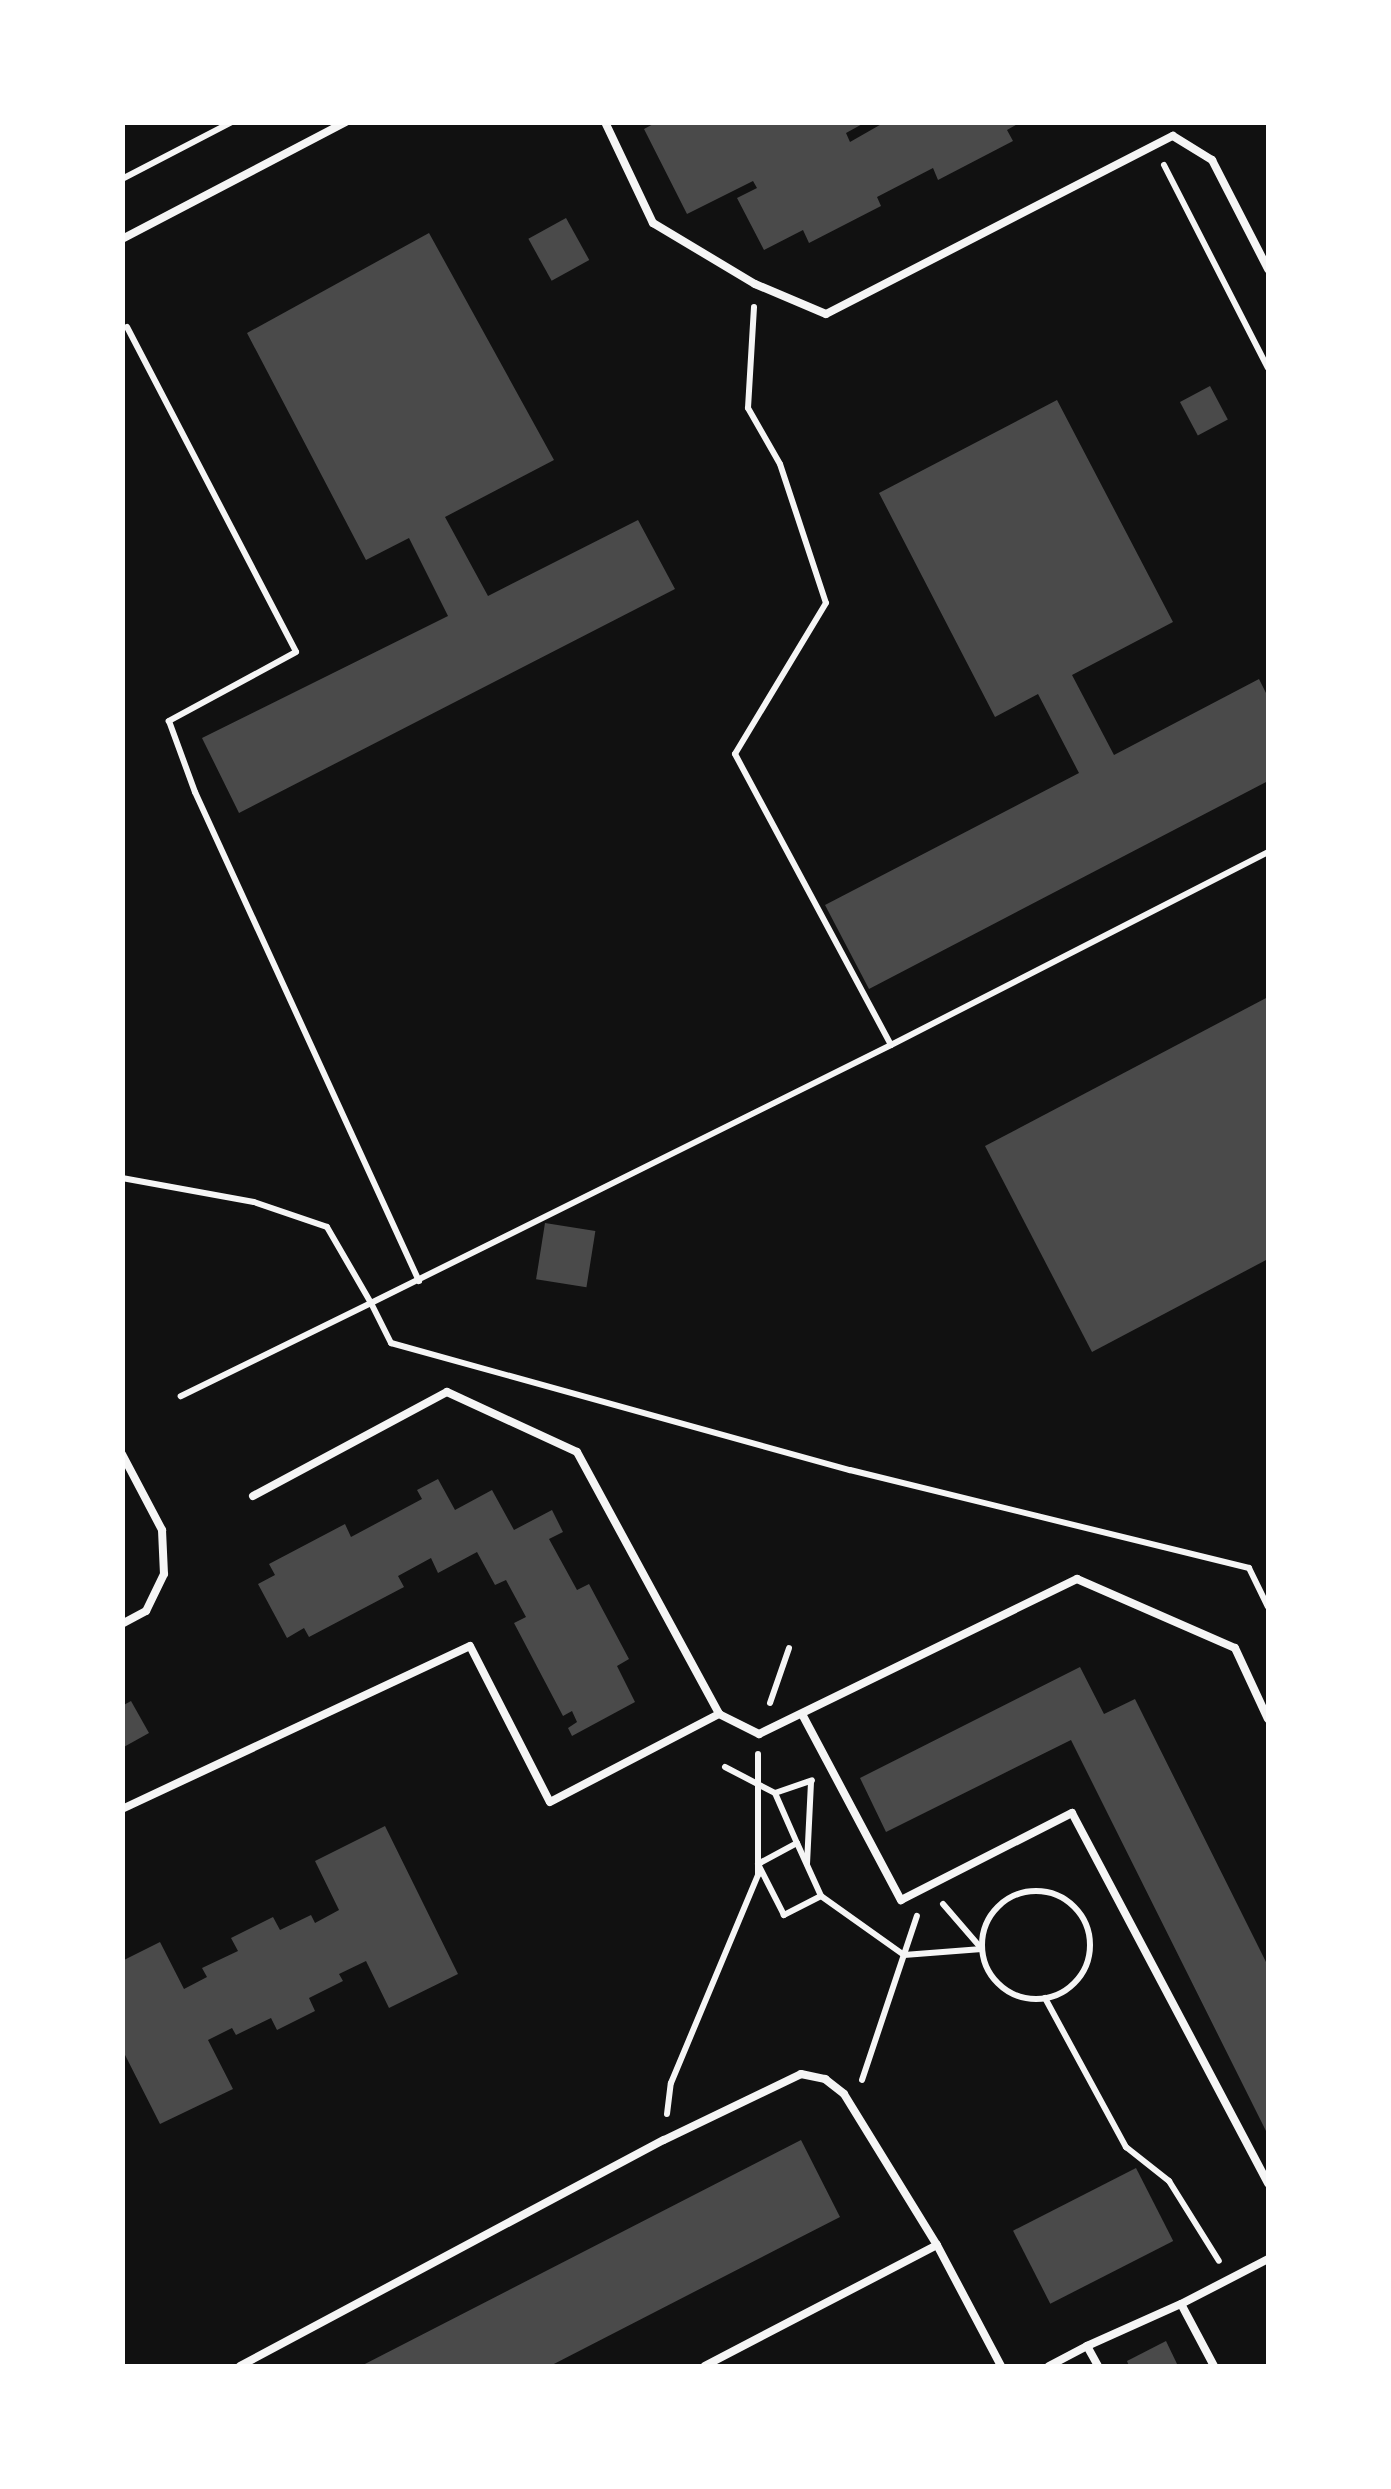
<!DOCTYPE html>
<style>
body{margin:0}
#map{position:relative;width:1391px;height:2489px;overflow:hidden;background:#111;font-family:"DejaVu Sans",sans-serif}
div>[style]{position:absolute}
.building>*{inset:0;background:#4a4a4a;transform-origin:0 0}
.path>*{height:6px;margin:-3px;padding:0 3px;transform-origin:3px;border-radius:3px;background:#f5f5f5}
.path>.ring{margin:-3px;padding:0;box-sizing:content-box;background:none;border:6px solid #f5f5f5;border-radius:50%}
.service>*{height:8px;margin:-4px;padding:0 4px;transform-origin:4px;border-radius:4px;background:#f5f5f5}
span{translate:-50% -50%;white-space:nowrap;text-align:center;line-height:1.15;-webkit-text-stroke:8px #fff;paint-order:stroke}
.frame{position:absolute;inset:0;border:125px solid #fff;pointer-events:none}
</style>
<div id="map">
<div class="building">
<i style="clip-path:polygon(657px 122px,866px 122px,846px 133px,850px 142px,885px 122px,1021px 122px,1007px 130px,1013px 141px,938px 180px,933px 168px,877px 197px,881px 206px,809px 243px,803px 230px,764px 250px,737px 198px,757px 188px,753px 181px,687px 214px,644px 129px)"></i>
<i style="left:566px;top:218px;width:48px;height:43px;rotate:61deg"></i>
<i style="clip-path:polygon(429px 233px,554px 460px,445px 517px,488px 596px,638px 520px,675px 589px,239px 813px,202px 738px,448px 616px,409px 538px,366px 560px,247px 333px)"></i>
<i style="left:1210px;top:386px;width:38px;height:34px;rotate:62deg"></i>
<i style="clip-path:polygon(1057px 400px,1173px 622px,1072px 675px,1114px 755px,1259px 679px,1268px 697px,1268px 781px,869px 989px,825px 905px,1079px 773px,1038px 694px,995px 717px,879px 493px)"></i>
<i style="clip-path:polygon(1268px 997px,1268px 1259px,1092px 1352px,985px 1146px)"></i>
<i style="left:545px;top:1223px;width:51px;height:57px;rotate:9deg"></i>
<i style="clip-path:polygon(438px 1479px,455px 1510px,492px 1490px,514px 1530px,552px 1510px,563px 1532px,549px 1539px,577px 1590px,589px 1584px,629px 1659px,617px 1666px,635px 1702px,572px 1736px,568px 1728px,577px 1722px,572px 1711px,563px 1716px,514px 1623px,526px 1617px,506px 1580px,495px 1585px,477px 1552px,438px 1573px,431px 1558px,398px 1576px,404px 1587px,309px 1637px,304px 1628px,287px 1638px,258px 1584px,275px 1575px,269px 1564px,345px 1524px,351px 1537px,422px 1499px,417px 1490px)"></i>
<i style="clip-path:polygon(1080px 1667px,1104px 1714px,1135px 1699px,1268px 1966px,1268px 2135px,1071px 1740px,886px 1832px,860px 1778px)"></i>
<i style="clip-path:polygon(131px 1701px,149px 1733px,122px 1748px,122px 1706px)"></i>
<i style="clip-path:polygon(385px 1826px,458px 1974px,389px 2008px,366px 1961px,339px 1974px,343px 1981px,309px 1998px,315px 2011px,277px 2030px,271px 2018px,236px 2035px,232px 2028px,208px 2040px,233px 2089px,160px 2124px,122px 2049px,122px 1961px,160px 1942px,184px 1989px,207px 1977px,202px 1968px,238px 1951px,231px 1938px,273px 1917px,280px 1930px,311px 1915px,315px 1923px,339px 1910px,315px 1861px)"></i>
<i style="clip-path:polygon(801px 2140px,840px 2217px,795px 2240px,550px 2366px,361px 2366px)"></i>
<i style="left:1136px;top:2168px;width:82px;height:138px;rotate:63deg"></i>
<i style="clip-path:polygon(1166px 2341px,1178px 2366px,1129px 2366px,1127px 2361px)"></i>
</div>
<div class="path">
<i style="left:1164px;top:165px;width:228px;rotate:62.9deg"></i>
<i style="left:122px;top:179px;width:124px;rotate:-27.4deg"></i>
<i style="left:754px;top:307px;width:101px;rotate:93.4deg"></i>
<i style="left:748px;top:408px;width:64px;rotate:60.3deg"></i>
<i style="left:780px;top:464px;width:146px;rotate:71.7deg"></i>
<i style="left:826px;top:603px;width:176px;rotate:121.1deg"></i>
<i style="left:735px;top:754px;width:330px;rotate:61.8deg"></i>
<i style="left:891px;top:1045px;width:424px;rotate:-27.1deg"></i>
<i style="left:127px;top:327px;width:366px;rotate:62.5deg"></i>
<i style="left:296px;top:652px;width:145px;rotate:151.5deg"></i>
<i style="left:169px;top:721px;width:76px;rotate:69.9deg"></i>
<i style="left:195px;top:792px;width:538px;rotate:65.39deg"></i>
<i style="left:891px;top:1045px;width:580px;rotate:153.61deg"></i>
<i style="left:371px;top:1303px;width:45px;rotate:63.4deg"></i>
<i style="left:391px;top:1343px;width:476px;rotate:15.5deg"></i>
<i style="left:850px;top:1470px;width:411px;rotate:13.8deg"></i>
<i style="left:1249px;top:1568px;width:43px;rotate:64deg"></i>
<i style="left:122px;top:1178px;width:134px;rotate:10.3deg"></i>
<i style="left:254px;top:1202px;width:77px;rotate:18.9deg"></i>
<i style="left:327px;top:1227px;width:88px;rotate:59.9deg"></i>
<i style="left:371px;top:1303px;width:212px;rotate:153.9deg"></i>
<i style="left:770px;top:1703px;width:58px;rotate:-70.9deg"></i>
<i style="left:725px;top:1767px;width:56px;rotate:27.5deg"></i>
<i style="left:775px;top:1793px;width:55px;rotate:66.3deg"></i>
<i style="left:775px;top:1793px;width:39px;rotate:-19deg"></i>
<i style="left:797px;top:1843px;width:58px;rotate:65.6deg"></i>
<i style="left:821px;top:1896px;width:42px;rotate:152.8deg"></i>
<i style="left:784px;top:1915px;width:57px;rotate:-117deg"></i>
<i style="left:758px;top:1864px;width:44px;rotate:-28.3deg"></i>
<i style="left:807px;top:1864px;width:82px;rotate:-87.2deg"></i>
<i class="ring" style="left:982px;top:1891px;width:102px;height:102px"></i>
<i style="left:821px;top:1896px;width:102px;rotate:35.4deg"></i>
<i style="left:904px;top:1955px;width:78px;rotate:-4.4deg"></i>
<i style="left:943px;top:1904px;width:58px;rotate:49.2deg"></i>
<i style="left:1045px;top:1998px;width:170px;rotate:61.5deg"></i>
<i style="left:1126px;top:2147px;width:55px;rotate:38.3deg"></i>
<i style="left:1169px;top:2181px;width:94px;rotate:58deg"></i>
<i style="left:862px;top:2080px;width:173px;rotate:-71.5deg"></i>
<i style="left:667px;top:2114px;width:31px;rotate:-83deg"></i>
<i style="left:671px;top:2083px;width:225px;rotate:-67.3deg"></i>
<i style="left:758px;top:1875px;width:121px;rotate:-90deg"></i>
</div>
<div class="service">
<i style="left:605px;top:122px;width:112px;rotate:64.6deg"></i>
<i style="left:653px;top:223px;width:119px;rotate:30.9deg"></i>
<i style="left:755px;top:284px;width:77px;rotate:22.9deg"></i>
<i style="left:826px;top:314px;width:390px;rotate:-27.2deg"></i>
<i style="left:1173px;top:136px;width:46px;rotate:31.6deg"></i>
<i style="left:1212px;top:160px;width:123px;rotate:62.8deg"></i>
<i style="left:122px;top:239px;width:253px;rotate:-27.6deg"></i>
<i style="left:122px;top:1454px;width:86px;rotate:62.2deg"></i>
<i style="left:162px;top:1530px;width:44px;rotate:87.4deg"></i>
<i style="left:164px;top:1574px;width:41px;rotate:115.9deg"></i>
<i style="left:146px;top:1611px;width:27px;rotate:152deg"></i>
<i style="left:253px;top:1496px;width:220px;rotate:-28.2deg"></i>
<i style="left:447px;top:1392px;width:143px;rotate:24.8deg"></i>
<i style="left:577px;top:1452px;width:298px;rotate:61.5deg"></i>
<i style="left:802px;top:1714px;width:211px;rotate:62deg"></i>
<i style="left:901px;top:1900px;width:192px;rotate:-27deg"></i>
<i style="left:1072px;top:1813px;width:419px;rotate:62.1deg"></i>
<i style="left:122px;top:1809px;width:384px;rotate:-25.1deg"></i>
<i style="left:470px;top:1646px;width:175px;rotate:62.9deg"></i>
<i style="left:550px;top:1802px;width:191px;rotate:-27.5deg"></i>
<i style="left:719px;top:1714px;width:45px;rotate:26.6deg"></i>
<i style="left:759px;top:1734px;width:354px;rotate:-26deg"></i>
<i style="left:1077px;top:1579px;width:172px;rotate:23.6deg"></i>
<i style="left:1235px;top:1648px;width:78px;rotate:65.1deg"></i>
<i style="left:937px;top:2245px;width:137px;rotate:62.1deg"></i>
<i style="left:1087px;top:2346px;width:103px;rotate:-24.1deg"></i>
<i style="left:240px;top:2366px;width:480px;rotate:-28.1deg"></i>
<i style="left:664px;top:2140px;width:152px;rotate:-25.7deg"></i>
<i style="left:801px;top:2074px;width:25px;rotate:12deg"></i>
<i style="left:825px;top:2079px;width:24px;rotate:38deg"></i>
<i style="left:844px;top:2094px;width:177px;rotate:58.4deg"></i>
<i style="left:937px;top:2245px;width:262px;rotate:152.5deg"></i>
<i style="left:1049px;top:2366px;width:43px;rotate:-27.8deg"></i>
<i style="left:1087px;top:2346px;width:23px;rotate:61deg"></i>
<i style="left:1214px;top:2366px;width:70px;rotate:-118deg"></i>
<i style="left:1181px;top:2304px;width:98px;rotate:-27.3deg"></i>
</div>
<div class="frame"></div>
</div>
